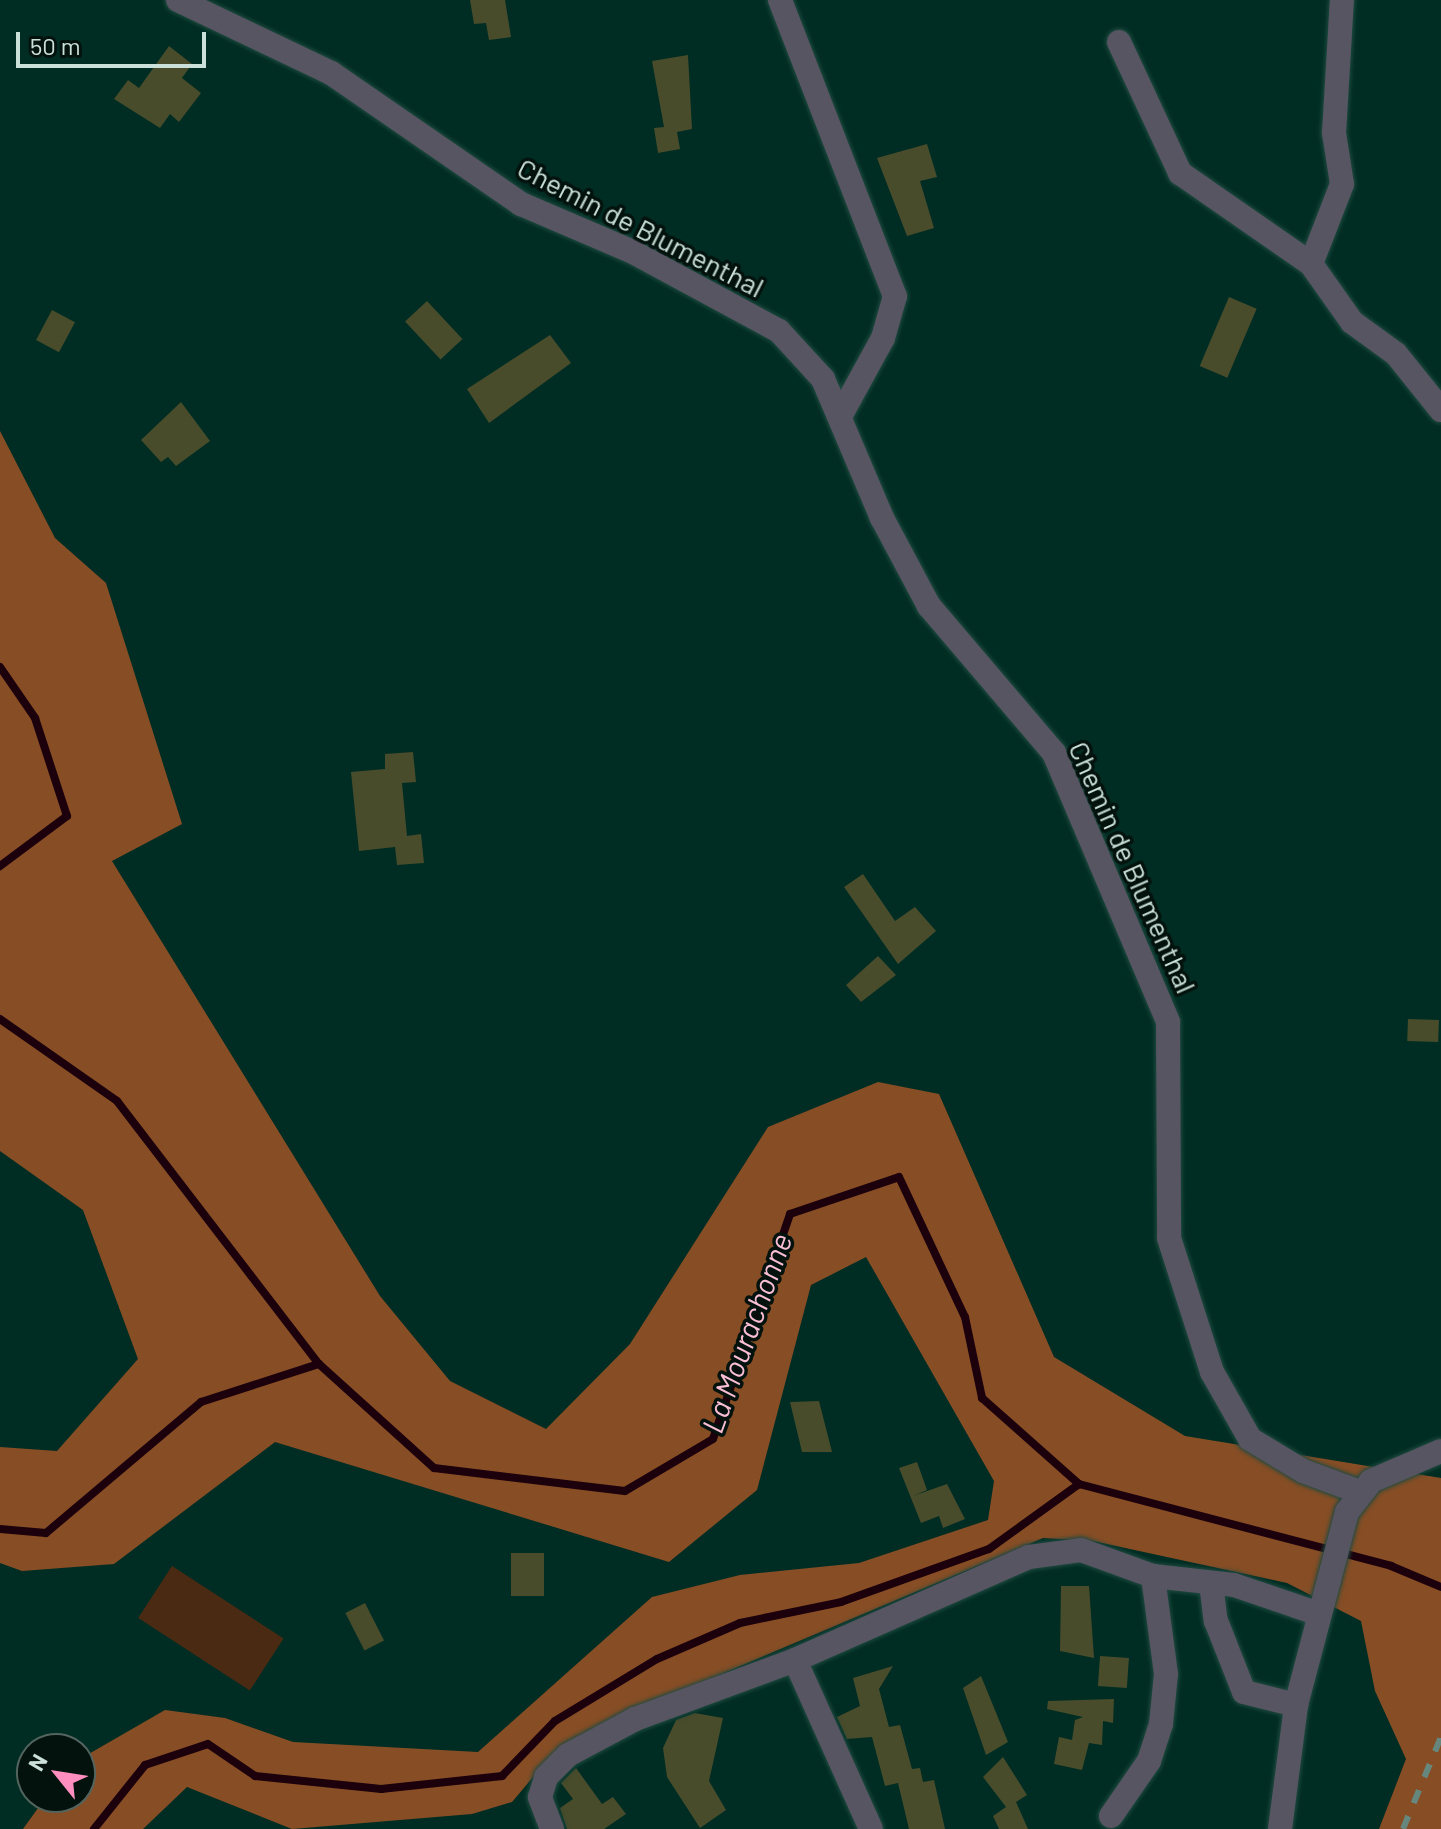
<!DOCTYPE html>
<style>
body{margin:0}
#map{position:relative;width:1441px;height:1829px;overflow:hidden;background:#002d23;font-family:Barlow,sans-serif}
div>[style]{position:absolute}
.green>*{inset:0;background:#4b2a14;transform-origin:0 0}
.forest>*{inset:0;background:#874e25}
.stream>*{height:8px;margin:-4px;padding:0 4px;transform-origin:4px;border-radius:4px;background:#1c000c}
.building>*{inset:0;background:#484c2b;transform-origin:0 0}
.roads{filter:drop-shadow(0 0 2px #204a40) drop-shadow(0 0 2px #204a40)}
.minor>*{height:24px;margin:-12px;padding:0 12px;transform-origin:12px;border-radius:12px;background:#585563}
.rail>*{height:6px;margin-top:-3px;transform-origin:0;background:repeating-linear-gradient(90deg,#66877e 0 14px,transparent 0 28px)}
span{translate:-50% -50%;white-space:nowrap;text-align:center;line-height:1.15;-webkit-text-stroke:7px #03120d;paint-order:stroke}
.street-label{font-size:28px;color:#cae0d8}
.water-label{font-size:30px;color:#f9bdd4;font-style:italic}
.north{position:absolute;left:16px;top:1733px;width:80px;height:80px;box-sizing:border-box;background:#03120d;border:2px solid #53645e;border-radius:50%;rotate:300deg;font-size:22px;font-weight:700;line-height:32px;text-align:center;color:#cae0d8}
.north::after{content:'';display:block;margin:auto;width:28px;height:36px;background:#fd8ebe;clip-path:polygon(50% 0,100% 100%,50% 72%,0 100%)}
.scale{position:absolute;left:16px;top:32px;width:190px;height:36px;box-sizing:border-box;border:4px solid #cae0d8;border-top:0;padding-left:10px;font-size:24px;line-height:28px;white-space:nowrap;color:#cae0d8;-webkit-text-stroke:6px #03120d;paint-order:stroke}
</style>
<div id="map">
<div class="green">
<i style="left:172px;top:1566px;width:133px;height:62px;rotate:33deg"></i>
</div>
<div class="forest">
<i style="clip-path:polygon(0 431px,55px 538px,106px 583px,182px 824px,112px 861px,380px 1296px,450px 1381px,546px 1429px,630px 1344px,768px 1127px,878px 1082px,939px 1094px,1054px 1357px,1185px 1436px,1441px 1478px,1441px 1829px,1379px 1829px,1406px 1759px,1375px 1691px,1361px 1621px,1287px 1583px,1093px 1541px,1043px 1538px,589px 1730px,550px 1757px,512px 1802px,472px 1814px,292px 1829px,187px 1787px,143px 1829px,23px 1829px,46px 1797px,80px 1797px,80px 1759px,165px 1710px,225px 1718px,293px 1742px,478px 1752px,652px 1597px,740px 1575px,859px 1563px,988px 1520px,994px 1481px,866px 1257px,811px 1285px,757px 1490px,669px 1562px,275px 1442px,114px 1564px,22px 1571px,0 1563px,0 1447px,57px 1451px,138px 1359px,83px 1210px,0 1151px)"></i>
</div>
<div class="stream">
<i style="left:0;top:667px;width:62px;rotate:55.5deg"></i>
<i style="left:35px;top:718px;width:103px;rotate:71.9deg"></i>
<i style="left:67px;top:816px;width:84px;rotate:143.3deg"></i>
<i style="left:0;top:1019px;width:143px;rotate:35deg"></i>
<i style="left:117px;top:1101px;width:332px;rotate:52.5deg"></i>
<i style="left:319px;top:1364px;width:155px;rotate:42.1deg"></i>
<i style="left:434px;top:1468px;width:192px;rotate:6.9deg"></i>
<i style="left:625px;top:1491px;width:102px;rotate:-30.6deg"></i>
<i style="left:713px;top:1439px;width:238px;rotate:-71.1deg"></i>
<i style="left:790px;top:1214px;width:115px;rotate:-18.7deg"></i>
<i style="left:899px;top:1177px;width:155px;rotate:64.8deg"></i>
<i style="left:965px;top:1317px;width:83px;rotate:78.1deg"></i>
<i style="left:982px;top:1398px;width:130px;rotate:41.6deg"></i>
<i style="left:1079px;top:1484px;width:323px;rotate:14.7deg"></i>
<i style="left:1391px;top:1566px;width:54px;rotate:22.8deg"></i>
<i style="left:0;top:1529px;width:46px;rotate:5deg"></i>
<i style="left:46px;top:1533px;width:203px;rotate:-40.2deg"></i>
<i style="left:201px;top:1402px;width:124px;rotate:-17.9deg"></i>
<i style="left:94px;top:1829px;width:82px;rotate:-51.4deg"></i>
<i style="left:145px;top:1765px;width:66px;rotate:-18.4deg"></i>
<i style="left:208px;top:1744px;width:57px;rotate:34.2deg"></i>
<i style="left:255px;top:1776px;width:127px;rotate:5.9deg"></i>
<i style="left:381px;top:1789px;width:122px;rotate:-6.1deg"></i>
<i style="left:502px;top:1776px;width:76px;rotate:-46.1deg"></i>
<i style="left:555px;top:1721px;width:119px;rotate:-31.3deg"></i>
<i style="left:657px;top:1659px;width:90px;rotate:-23.4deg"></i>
<i style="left:740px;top:1623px;width:103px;rotate:-11.7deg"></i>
<i style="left:841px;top:1602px;width:157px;rotate:-19.7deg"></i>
<i style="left:989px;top:1549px;width:111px;rotate:-35.8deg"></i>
</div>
<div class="building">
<i style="clip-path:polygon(470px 0,505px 0,511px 37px,489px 40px,486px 23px,474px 24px)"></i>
<i style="clip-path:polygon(169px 46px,192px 64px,182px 78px,201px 93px,179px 122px,170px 114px,160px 128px,114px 99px,128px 80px,139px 88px)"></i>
<i style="clip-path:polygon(688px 55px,692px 129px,677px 132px,680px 149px,658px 153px,654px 128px,664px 127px,652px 61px)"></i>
<i style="clip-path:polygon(927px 144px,937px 177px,920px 181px,934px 228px,907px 236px,877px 158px)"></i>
<i style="left:1229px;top:297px;width:30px;height:75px;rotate:23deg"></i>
<i style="left:427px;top:301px;width:52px;height:30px;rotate:47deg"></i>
<i style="left:52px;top:310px;width:26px;height:34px;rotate:28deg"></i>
<i style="clip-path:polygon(550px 335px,571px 363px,489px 423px,467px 389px)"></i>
<i style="clip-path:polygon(181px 402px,210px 441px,176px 466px,168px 457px,161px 462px,141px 440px)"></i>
<i style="clip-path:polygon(413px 752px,416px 782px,402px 783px,407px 836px,421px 834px,424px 863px,397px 865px,395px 847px,359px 851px,351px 772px,385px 769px,385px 754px)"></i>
<i style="clip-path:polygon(863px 874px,895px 921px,915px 907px,936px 931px,898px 964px,844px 887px)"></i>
<i style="clip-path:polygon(878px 956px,896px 975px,861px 1002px,846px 985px)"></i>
<i style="left:1408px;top:1019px;width:31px;height:22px;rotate:2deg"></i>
<i style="clip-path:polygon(819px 1401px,832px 1452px,802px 1452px,790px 1402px)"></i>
<i style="clip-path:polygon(917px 1462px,927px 1490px,913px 1496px,947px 1484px,965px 1519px,943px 1528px,939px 1516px,921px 1523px,899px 1468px)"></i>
<i style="left:511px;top:1553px;width:33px;height:43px"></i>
<i style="clip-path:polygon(1061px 1586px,1089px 1586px,1094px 1658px,1060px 1651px)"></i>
<i style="left:365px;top:1603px;width:42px;height:22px;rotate:63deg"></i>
<i style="left:1100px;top:1656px;width:29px;height:30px;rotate:4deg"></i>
<i style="clip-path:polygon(893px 1666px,879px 1689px,889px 1727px,900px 1725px,912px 1769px,920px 1768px,923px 1782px,934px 1780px,945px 1829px,909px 1829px,898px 1783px,885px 1786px,872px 1737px,847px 1739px,837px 1717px,860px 1706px,853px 1678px)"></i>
<i style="clip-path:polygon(981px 1676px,1008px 1742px,986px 1755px,963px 1688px)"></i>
<i style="clip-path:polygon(1114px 1699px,1113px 1723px,1103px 1721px,1102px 1745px,1089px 1743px,1082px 1770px,1054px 1764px,1059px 1737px,1072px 1740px,1075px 1720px,1083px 1717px,1047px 1709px,1048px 1701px)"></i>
<i style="clip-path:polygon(695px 1713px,723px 1718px,709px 1781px,726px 1810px,700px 1828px,667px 1777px,663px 1748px,676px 1720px)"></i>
<i style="clip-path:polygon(1003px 1757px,1027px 1795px,1016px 1802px,1028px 1829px,999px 1829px,993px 1816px,1006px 1807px,983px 1777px)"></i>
<i style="clip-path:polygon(576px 1768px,602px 1804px,613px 1797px,626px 1814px,604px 1829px,567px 1829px,560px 1808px,573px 1799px,561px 1783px)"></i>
</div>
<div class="roads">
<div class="minor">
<i style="left:178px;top:0;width:170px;rotate:25.5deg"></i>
<i style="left:331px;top:73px;width:231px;rotate:34.6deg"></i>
<i style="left:521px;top:204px;width:122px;rotate:23.2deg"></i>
<i style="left:633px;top:252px;width:166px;rotate:28.4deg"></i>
<i style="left:779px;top:331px;width:65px;rotate:47.5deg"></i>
<i style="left:823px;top:379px;width:151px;rotate:67deg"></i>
<i style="left:882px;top:518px;width:100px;rotate:61.9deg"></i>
<i style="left:929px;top:606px;width:193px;rotate:49.6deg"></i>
<i style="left:1054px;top:753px;width:292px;rotate:67deg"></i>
<i style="left:1168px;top:1022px;width:216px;rotate:89.7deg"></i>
<i style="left:1169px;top:1238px;width:141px;rotate:72.2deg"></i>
<i style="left:1212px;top:1372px;width:77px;rotate:60.4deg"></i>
<i style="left:1250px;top:1439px;width:62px;rotate:31.1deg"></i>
<i style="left:1303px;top:1471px;width:58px;rotate:20.3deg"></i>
<i style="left:780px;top:0;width:318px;rotate:68.8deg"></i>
<i style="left:895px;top:296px;width:44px;rotate:105.9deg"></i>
<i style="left:883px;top:338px;width:85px;rotate:118.7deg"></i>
<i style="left:1119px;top:42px;width:145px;rotate:65deg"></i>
<i style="left:1180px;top:173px;width:160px;rotate:34.8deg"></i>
<i style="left:1311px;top:264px;width:71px;rotate:54.7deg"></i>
<i style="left:1352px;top:322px;width:54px;rotate:36deg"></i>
<i style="left:1396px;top:354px;width:72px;rotate:51.2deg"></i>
<i style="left:1311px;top:264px;width:86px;rotate:-68.8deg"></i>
<i style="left:1342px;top:184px;width:52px;rotate:-98.9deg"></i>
<i style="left:1334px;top:133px;width:133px;rotate:-86.6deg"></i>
<i style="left:1211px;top:1583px;width:38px;rotate:83deg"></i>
<i style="left:1216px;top:1621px;width:76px;rotate:68.5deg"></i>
<i style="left:1244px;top:1692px;width:54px;rotate:14deg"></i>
<i style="left:795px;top:1660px;width:185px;rotate:65.8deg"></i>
<i style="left:1111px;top:1816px;width:67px;rotate:-55.4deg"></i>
<i style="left:1149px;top:1761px;width:39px;rotate:-72deg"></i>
<i style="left:1161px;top:1724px;width:50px;rotate:-84.3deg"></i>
<i style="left:1166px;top:1674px;width:99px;rotate:-97.6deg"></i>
<i style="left:552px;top:1829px;width:34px;rotate:-111deg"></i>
<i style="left:540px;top:1797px;width:21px;rotate:-73deg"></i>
<i style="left:546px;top:1777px;width:31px;rotate:-45deg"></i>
<i style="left:568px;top:1755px;width:76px;rotate:-28.2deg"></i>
<i style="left:635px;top:1719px;width:171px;rotate:-20.2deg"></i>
<i style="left:795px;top:1660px;width:256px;rotate:-23.8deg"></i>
<i style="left:1029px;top:1557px;width:52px;rotate:-7.7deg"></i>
<i style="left:1081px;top:1550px;width:77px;rotate:19.9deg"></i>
<i style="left:1153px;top:1576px;width:81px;rotate:6.3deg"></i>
<i style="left:1234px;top:1585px;width:90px;rotate:18.8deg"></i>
<i style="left:1280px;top:1829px;width:125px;rotate:-82.6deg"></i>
<i style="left:1296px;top:1705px;width:200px;rotate:-75.2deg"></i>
<i style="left:1347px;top:1512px;width:39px;rotate:-52deg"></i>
<i style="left:1371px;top:1481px;width:76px;rotate:-23.2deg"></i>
</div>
</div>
<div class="rail">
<i style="left:1403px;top:1829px;width:100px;rotate:-67.6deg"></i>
</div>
<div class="street-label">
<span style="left:641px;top:227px;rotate:27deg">Chemin de Blumenthal</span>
<span style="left:1133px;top:867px;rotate:66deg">Chemin de Blumenthal</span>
</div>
<div class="water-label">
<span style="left:746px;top:1333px;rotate:-70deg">La Mourachonne</span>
</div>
<div class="north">N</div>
<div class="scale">50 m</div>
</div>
